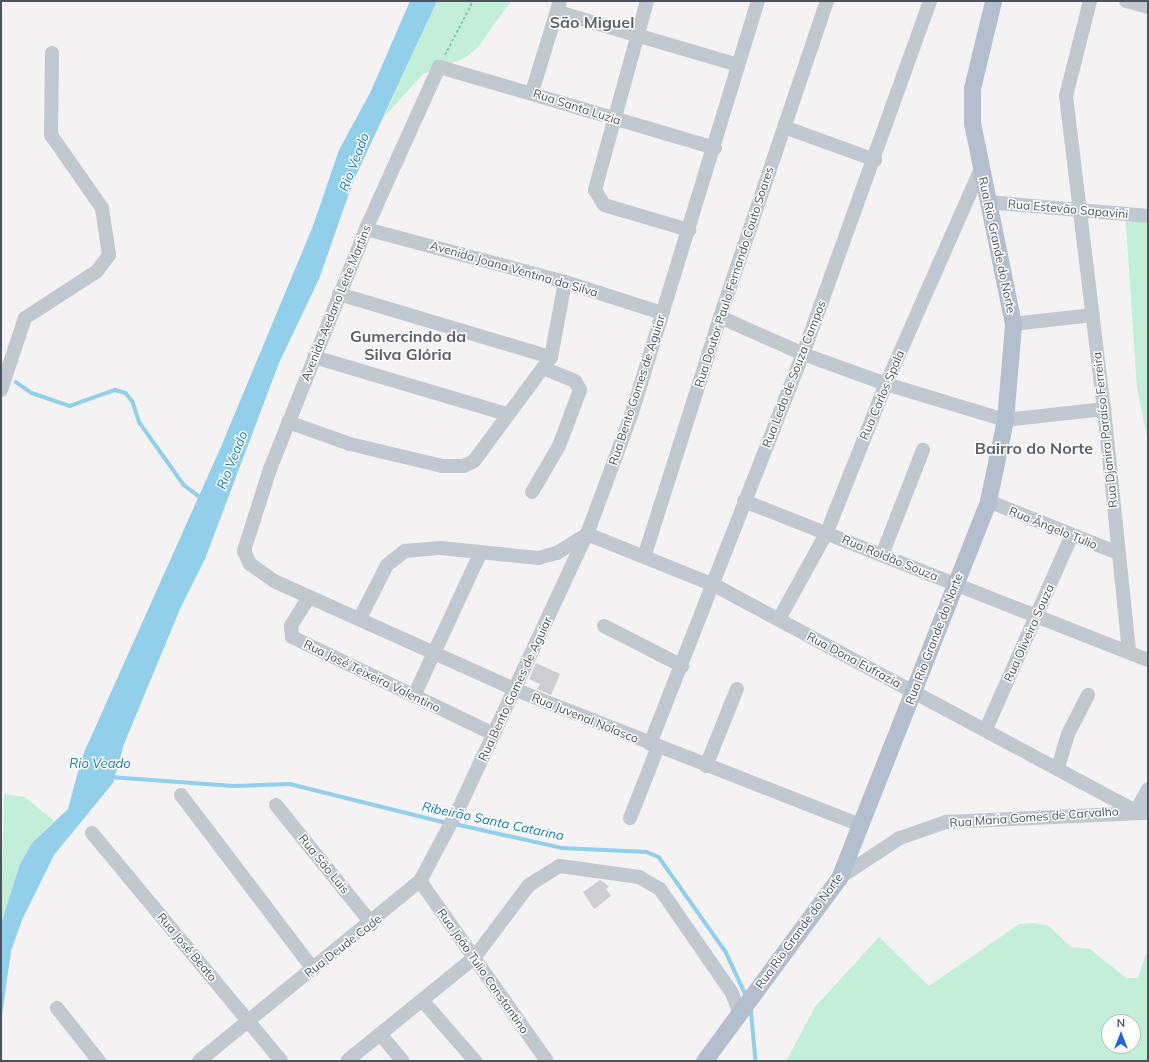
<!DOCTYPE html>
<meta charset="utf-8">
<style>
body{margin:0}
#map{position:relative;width:1149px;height:1062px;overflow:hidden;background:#f4f2f2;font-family:Mulish,sans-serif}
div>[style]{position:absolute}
.green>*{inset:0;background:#c3efd8}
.water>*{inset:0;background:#92cfea}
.stream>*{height:3.5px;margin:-1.75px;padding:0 1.75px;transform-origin:1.75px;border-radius:1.75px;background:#92cfea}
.building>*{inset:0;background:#ccced4}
.path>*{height:2px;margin-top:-1px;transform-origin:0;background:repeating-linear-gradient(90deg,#7cccac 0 3px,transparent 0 5px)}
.minor>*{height:14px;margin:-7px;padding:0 7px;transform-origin:7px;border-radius:7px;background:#c0c8d0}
.major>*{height:17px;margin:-8.5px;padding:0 8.5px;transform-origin:8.5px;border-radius:8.5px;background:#b3bfcf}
span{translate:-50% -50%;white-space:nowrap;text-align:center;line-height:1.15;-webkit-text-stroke:3px #fff;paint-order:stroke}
.street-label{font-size:12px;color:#4a535f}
.water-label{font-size:13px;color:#127caa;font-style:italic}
.district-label{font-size:16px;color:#5e6167;font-weight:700}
.frame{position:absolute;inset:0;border:2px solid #4a535f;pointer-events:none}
.north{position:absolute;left:1101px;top:1014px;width:40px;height:40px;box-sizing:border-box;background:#fff;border:1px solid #b7babf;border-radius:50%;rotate:0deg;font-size:11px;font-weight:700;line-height:16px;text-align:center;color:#4a535f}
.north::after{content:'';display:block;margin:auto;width:14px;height:18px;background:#2162df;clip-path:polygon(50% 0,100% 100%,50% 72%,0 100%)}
</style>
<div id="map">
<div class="green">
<i style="clip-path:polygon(437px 1px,511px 1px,478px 47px,465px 58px,423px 74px,384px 117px)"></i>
<i style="clip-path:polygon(1125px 210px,1148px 214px,1148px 442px,1137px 388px)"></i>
<i style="clip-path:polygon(4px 794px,25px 797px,54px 821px,32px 843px,20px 864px,1px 924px)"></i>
<i style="clip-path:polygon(evenodd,1034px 923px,1049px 926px,1071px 947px,1090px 949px,1126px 978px,1138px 978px,1148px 948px,1148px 1061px,786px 1061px,815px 1007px,879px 937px,929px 986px,1019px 924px,1034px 923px,1109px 1022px,1133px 1022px,1133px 1046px,1109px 1046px,1109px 1022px)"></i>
</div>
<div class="water">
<i style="clip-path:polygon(410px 1px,437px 1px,353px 182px,319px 279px,279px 363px,205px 559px,180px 609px,124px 744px,113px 783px,54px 855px,22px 920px,11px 951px,1px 1023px,1px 924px,20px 864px,32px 843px,68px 809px,82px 757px,220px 449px,313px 226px,339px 150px,371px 91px)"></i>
</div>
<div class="stream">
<i style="left:16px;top:382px;width:19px;rotate:35deg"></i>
<i style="left:32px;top:393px;width:40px;rotate:18.9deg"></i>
<i style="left:70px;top:406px;width:48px;rotate:-19.6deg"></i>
<i style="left:115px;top:390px;width:11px;rotate:15deg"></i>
<i style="left:126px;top:393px;width:11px;rotate:52deg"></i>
<i style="left:133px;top:402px;width:22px;rotate:72deg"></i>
<i style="left:140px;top:423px;width:76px;rotate:54.6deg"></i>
<i style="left:184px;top:485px;width:21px;rotate:37deg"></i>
<i style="left:110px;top:777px;width:124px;rotate:4.2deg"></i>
<i style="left:234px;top:786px;width:56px;rotate:-2deg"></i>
<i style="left:290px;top:784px;width:162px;rotate:14deg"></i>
<i style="left:455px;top:824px;width:110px;rotate:12.6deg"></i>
<i style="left:562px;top:848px;width:85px;rotate:2.7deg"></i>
<i style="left:647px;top:852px;width:13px;rotate:23deg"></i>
<i style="left:659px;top:857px;width:116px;rotate:54.8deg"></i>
<i style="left:726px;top:952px;width:47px;rotate:65.1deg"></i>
<i style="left:751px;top:1007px;width:54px;rotate:84.7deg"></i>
</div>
<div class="building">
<i style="clip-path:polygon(536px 663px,560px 674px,551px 695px,537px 689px,540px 684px,529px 679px)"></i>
<i style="clip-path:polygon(600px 880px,609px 886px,606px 889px,611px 896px,594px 909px,583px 892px)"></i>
</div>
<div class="path">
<i style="left:445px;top:55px;width:61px;rotate:-62.6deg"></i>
</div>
<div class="minor">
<i style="left:647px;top:1px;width:196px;rotate:105.4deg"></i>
<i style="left:595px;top:190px;width:17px;rotate:59deg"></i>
<i style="left:604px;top:205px;width:89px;rotate:16.4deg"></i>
<i style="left:1090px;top:1px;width:98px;rotate:104.2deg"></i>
<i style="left:1066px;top:96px;width:315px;rotate:83.1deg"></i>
<i style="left:1104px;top:409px;width:243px;rotate:84.1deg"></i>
<i style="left:1126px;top:1px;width:23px;rotate:15deg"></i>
<i style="left:558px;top:12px;width:188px;rotate:16.4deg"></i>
<i style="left:532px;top:92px;width:95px;rotate:-72.9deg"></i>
<i style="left:784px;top:127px;width:97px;rotate:19.9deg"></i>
<i style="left:715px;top:148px;width:288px;rotate:-163.6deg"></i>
<i style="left:439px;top:67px;width:178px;rotate:114.3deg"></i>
<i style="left:366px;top:229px;width:258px;rotate:111.8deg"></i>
<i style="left:270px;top:469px;width:86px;rotate:107.6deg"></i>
<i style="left:244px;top:551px;width:14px;rotate:65deg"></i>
<i style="left:250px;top:564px;width:29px;rotate:35deg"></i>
<i style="left:274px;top:581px;width:265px;rotate:24.2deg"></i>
<i style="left:516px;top:690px;width:370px;rotate:21.4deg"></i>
<i style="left:988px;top:202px;width:161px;rotate:5deg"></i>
<i style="left:366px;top:229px;width:206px;rotate:14.9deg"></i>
<i style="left:565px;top:282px;width:102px;rotate:17.7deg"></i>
<i style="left:339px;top:294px;width:221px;rotate:16.6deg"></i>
<i style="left:720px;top:317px;width:91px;rotate:24deg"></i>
<i style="left:803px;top:354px;width:88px;rotate:19.9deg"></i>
<i style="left:886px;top:384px;width:124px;rotate:16.8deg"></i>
<i style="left:1005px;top:420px;width:100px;rotate:-6.3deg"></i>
<i style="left:1013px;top:324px;width:80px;rotate:-6.5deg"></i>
<i style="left:314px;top:357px;width:200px;rotate:16.5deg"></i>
<i style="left:1px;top:390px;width:76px;rotate:-71.6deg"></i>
<i style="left:25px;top:318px;width:86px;rotate:-33.1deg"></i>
<i style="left:97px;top:271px;width:20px;rotate:-53deg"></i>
<i style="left:109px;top:255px;width:48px;rotate:-98.5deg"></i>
<i style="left:102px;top:208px;width:89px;rotate:-124.9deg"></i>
<i style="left:51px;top:135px;width:82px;rotate:-89.3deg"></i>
<i style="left:288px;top:422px;width:66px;rotate:19.5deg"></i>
<i style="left:350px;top:444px;width:95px;rotate:13.4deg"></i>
<i style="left:442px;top:466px;width:22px"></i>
<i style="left:464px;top:466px;width:11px;rotate:-27deg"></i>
<i style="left:474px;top:461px;width:129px;rotate:-53.5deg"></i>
<i style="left:551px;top:357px;width:76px;rotate:-79.4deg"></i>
<i style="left:532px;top:492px;width:53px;rotate:-59.6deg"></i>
<i style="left:559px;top:446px;width:60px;rotate:-69.4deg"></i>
<i style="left:580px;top:390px;width:10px;rotate:-119deg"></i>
<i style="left:575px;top:381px;width:32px;rotate:-158deg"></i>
<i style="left:744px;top:501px;width:434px;rotate:21.5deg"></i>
<i style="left:988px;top:501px;width:140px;rotate:21.8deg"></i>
<i style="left:645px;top:554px;width:249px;rotate:-72.4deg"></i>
<i style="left:720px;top:317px;width:334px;rotate:-71.3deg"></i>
<i style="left:882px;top:555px;width:113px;rotate:-68.7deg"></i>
<i style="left:309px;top:597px;width:34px;rotate:122deg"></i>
<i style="left:291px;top:626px;width:11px;rotate:85deg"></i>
<i style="left:292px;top:637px;width:224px;rotate:25.7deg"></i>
<i style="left:360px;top:618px;width:59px;rotate:-63deg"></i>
<i style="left:387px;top:565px;width:23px;rotate:-38deg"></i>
<i style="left:405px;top:551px;width:36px;rotate:-5deg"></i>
<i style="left:441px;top:548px;width:98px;rotate:5.9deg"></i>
<i style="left:538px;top:558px;width:20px;rotate:-15deg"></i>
<i style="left:557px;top:553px;width:36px;rotate:-32deg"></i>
<i style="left:587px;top:534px;width:137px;rotate:21.9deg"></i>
<i style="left:714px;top:585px;width:479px;rotate:28.2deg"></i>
<i style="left:1136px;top:811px;width:25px;rotate:-61deg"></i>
<i style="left:779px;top:619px;width:99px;rotate:-61.1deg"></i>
<i style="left:827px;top:532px;width:159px;rotate:-68.3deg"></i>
<i style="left:886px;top:384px;width:235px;rotate:-66.2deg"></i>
<i style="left:604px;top:626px;width:88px;rotate:27.1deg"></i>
<i style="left:414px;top:696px;width:157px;rotate:-65.1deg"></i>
<i style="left:986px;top:729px;width:212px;rotate:-66.1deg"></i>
<i style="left:650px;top:744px;width:419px;rotate:-68.6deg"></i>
<i style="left:803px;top:354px;width:375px;rotate:-70.2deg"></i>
<i style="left:706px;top:766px;width:83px;rotate:-68.1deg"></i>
<i style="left:1058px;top:767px;width:34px;rotate:-73deg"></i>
<i style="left:1068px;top:734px;width:44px;rotate:-62.9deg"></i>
<i style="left:181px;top:795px;width:218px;rotate:52.8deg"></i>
<i style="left:276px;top:805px;width:153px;rotate:51.1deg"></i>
<i style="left:630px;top:818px;width:76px;rotate:-68.5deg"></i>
<i style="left:92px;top:833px;width:296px;rotate:50.3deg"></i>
<i style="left:839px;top:878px;width:73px;rotate:-33.3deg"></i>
<i style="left:900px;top:838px;width:49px;rotate:-19.2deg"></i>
<i style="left:946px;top:822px;width:202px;rotate:-2.6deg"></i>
<i style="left:420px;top:881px;width:220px;rotate:54.8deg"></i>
<i style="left:422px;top:1000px;width:81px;rotate:49deg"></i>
<i style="left:57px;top:1008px;width:68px;rotate:51.6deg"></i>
<i style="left:380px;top:1034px;width:35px;rotate:50deg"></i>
<i style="left:348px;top:1060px;width:162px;rotate:-39deg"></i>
<i style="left:474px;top:958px;width:91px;rotate:-53deg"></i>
<i style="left:529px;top:885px;width:36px;rotate:-32deg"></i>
<i style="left:560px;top:866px;width:80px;rotate:7.9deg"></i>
<i style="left:639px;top:877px;width:24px;rotate:30deg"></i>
<i style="left:660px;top:889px;width:126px;rotate:55.3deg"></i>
<i style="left:732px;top:993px;width:19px;rotate:69deg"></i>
<i style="left:199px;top:1061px;width:285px;rotate:-39.2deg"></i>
<i style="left:420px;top:881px;width:83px;rotate:-61.9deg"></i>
<i style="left:459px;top:808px;width:302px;rotate:-65deg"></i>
<i style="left:587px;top:534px;width:126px;rotate:-69.6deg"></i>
<i style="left:631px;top:416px;width:434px;rotate:-73deg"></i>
</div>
<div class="major">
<i style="left:704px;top:1061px;width:227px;rotate:-53.6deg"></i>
<i style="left:839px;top:878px;width:405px;rotate:-68.4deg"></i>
<i style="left:988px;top:501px;width:83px;rotate:-78.1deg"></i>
<i style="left:1005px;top:420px;width:96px;rotate:-85.2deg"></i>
<i style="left:1013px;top:324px;width:206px;rotate:-101.5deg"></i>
<i style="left:972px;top:122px;width:34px;rotate:-90deg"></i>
<i style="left:972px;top:88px;width:89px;rotate:-76.4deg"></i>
</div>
<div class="street-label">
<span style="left:577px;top:107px;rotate:18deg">Rua Santa Luzia</span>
<span style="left:1068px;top:209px;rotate:5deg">Rua Estevão Sapavini</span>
<span style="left:997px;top:245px;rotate:78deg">Rua Rio Grande do Norte</span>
<span style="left:514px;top:269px;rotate:16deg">Avenida Joana Ventina da Silva</span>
<span style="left:734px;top:277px;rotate:-72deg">Rua Doutor Paulo Fernando Couto Soares</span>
<span style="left:336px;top:303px;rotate:-68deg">Avenida Aedano Leite Martins</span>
<span style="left:794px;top:374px;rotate:-69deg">Rua Leda de Souza Campos</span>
<span style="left:637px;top:390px;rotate:-72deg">Rua Bento Gomes de Aguiar</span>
<span style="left:882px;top:395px;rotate:-67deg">Rua Carlos Spala</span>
<span style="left:1105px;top:430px;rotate:-96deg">Rua Djanira Paraíso Ferreira</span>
<span style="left:1053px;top:528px;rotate:22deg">Rua Ângelo Tulio</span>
<span style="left:890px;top:558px;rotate:22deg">Rua Roldão Souza</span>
<span style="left:1029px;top:633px;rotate:-66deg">Rua Oliveira Souza</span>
<span style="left:934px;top:639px;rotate:-69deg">Rua Rio Grande do Norte</span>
<span style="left:854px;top:660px;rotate:28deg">Rua Dona Eufrazia</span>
<span style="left:372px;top:676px;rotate:26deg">Rua José Teixeira Valentino</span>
<span style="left:515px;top:689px;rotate:-65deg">Rua Bento Gomes de Aguiar</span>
<span style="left:585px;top:718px;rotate:22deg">Rua Juvenal Nolasco</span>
<span style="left:1034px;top:817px;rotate:-4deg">Rua Maria Gomes de Carvalho</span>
<span style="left:324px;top:864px;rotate:51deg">Rua São Luis</span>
<span style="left:799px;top:931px;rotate:-54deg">Rua Rio Grande do Norte</span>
<span style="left:343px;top:946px;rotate:-38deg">Rua Deude Cade</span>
<span style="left:187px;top:947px;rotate:50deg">Rua José Beato</span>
<span style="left:483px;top:971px;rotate:55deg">Rua João Tulio Constantino</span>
</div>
<div class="water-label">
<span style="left:354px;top:162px;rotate:-69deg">Rio Veado</span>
<span style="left:232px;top:460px;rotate:-68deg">Rio Veado</span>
<span style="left:100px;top:763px">Rio Veado</span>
<span style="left:493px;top:821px;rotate:12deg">Ribeirão Santa Catarina</span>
</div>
<div class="district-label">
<span style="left:592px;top:22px">São Miguel</span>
<span style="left:408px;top:345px">Gumercindo da<br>Silva Glória</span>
<span style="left:1034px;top:448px">Bairro do Norte</span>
</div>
<div class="frame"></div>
<div class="north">N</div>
</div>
